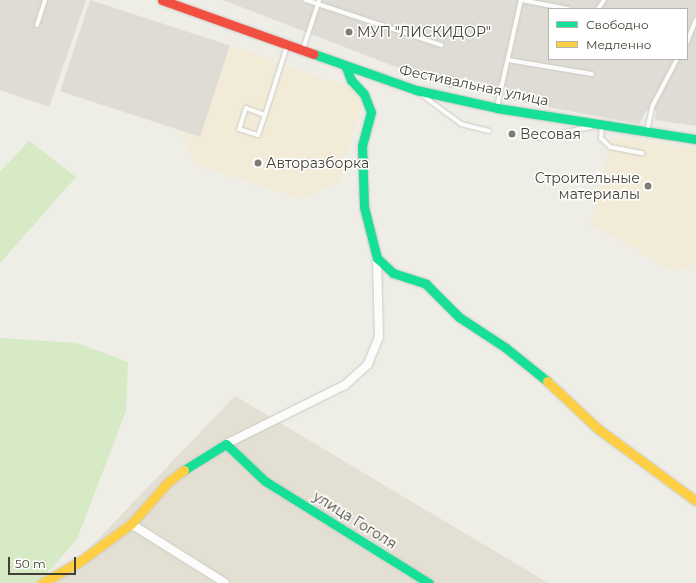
<!DOCTYPE html>
<meta charset="utf-8">
<style>
body{margin:0}
#map{position:relative;width:696px;height:583px;overflow:hidden;background:#eeede6;font-family:Montserrat,sans-serif}
div>[style]{position:absolute}
.residential>*{inset:0;background:#e3e0d3}
.commercial>*{inset:0;background:#f2ebd8}
.industrial>*{inset:0;background:#dedcd4;transform-origin:0 0}
.green>*{inset:0;background:#d6eac6}
.roads{filter:drop-shadow(0 0 1px #cccbc4) drop-shadow(0 0 1px #cccbc4)}
.lane>*{height:4px;margin:-2px;padding:0 2px;transform-origin:2px;border-radius:2px;background:#fcfcfb}
.street>*{height:8px;margin:-4px;padding:0 4px;transform-origin:4px;border-radius:4px;background:#fcfcfb}
.fast>*{height:9px;margin:-4.5px;padding:0 4.5px;transform-origin:4.5px;border-radius:4.5px;background:#16e098}
.slow>*{height:9px;margin:-4.5px;padding:0 4.5px;transform-origin:4.5px;border-radius:4.5px;background:#ffcf43}
.jam>*{height:9px;margin:-4.5px;padding:0 4.5px;transform-origin:4.5px;border-radius:4.5px;background:#f24e42}
.dots>*{width:11px;height:11px;translate:-50% -50%;box-sizing:border-box;border:2px solid #fff;border-radius:50%}
span{translate:-50% -50%;white-space:nowrap;text-align:center;line-height:1.15;-webkit-text-stroke:3px #fff;paint-order:stroke}
.poi-label{font-size:14px;color:#434033}
.left{translate:0 -50%;text-align:left}
.right{translate:-100% -50%;text-align:right}
.street-label{font-size:14px;color:#434033}
.legend{position:absolute;left:548px;top:8px;width:140px;height:52px;box-sizing:border-box;background:#fff;border:1px solid #b4b3ad;margin:0;padding:5px 7px;list-style:none;font-size:12px;color:#434033}
.legend li{display:flex;align-items:center;gap:8px;height:20px}
.legend b{width:20px;border:1px solid #b4b3ad}
.scale{position:absolute;left:8px;top:557px;width:68px;height:18px;box-sizing:border-box;border:2px solid #434033;border-top:0;padding-left:5px;font-size:12px;line-height:14px;white-space:nowrap;color:#434033;-webkit-text-stroke:3px #fff;paint-order:stroke}
</style>
<div id="map">
<div class="residential">
<i style="clip-path:polygon(235px 396px,548px 583px,56px 583px)"></i>
</div>
<div class="commercial">
<i style="clip-path:polygon(230px 45px,351px 88px,362px 104px,339px 182px,301px 199px,195px 165px,181px 131px,200px 137px)"></i>
<i style="clip-path:polygon(612px 137px,696px 148px,696px 265px,673px 270px,591px 225px)"></i>
</div>
<div class="industrial">
<i style="clip-path:polygon(0 0,86px 0,49px 107px,0 90px)"></i>
<i style="left:90px;top:0;width:147px;height:96px;rotate:18deg"></i>
<i style="clip-path:polygon(evenodd,223px 0,696px 0,696px 126px,655px 120px,656px 111px,647px 110px,639px 124px,510px 100px,505px 88px,457px 78px,453px 89px,223px 0,549px 9px,687px 9px,687px 59px,549px 59px,549px 9px)"></i>
</div>
<div class="green">
<i style="clip-path:polygon(29px 141px,76px 177px,0 263px,0 172px)"></i>
<i style="clip-path:polygon(0 338px,77px 343px,128px 362px,126px 411px,77px 539px,39px 583px,0 583px)"></i>
</div>
<div class="roads">
<div class="lane">
<i style="left:319px;top:0;width:4px;rotate:104deg"></i>
<i style="left:318px;top:4px;width:130px;rotate:18.4deg"></i>
<i style="left:521px;top:0;width:48px;rotate:10.8deg"></i>
<i style="left:598px;top:9px;width:11px;rotate:-56deg"></i>
<i style="left:37px;top:25px;width:26px;rotate:-72deg"></i>
<i style="left:687px;top:42px;width:24px;rotate:-68deg"></i>
<i style="left:303px;top:49px;width:47px;rotate:-71.6deg"></i>
<i style="left:318px;top:4px;width:13px;rotate:-162deg"></i>
<i style="left:508px;top:60px;width:85px;rotate:9.5deg"></i>
<i style="left:422px;top:95px;width:49px;rotate:36.6deg"></i>
<i style="left:461px;top:124px;width:29px;rotate:14deg"></i>
<i style="left:497px;top:107px;width:110px;rotate:-77.4deg"></i>
<i style="left:265px;top:115px;width:20px;rotate:-160deg"></i>
<i style="left:246px;top:108px;width:22px;rotate:108deg"></i>
<i style="left:239px;top:129px;width:20px;rotate:18deg"></i>
<i style="left:258px;top:135px;width:21px;rotate:-71deg"></i>
<i style="left:265px;top:115px;width:72px;rotate:-72.3deg"></i>
<i style="left:602px;top:125px;width:13px;rotate:94deg"></i>
<i style="left:601px;top:138px;width:13px;rotate:45deg"></i>
<i style="left:610px;top:147px;width:33px;rotate:11deg"></i>
<i style="left:647px;top:130px;width:26px;rotate:-77deg"></i>
<i style="left:653px;top:105px;width:52px;rotate:-62.4deg"></i>
<i style="left:535px;top:138px;width:57px;rotate:-11.1deg"></i>
</div>
<div class="street">
<i style="left:226px;top:444px;width:133px;rotate:-26.4deg"></i>
<i style="left:345px;top:385px;width:31px;rotate:-42deg"></i>
<i style="left:368px;top:364px;width:29px;rotate:-68deg"></i>
<i style="left:379px;top:337px;width:79px;rotate:-91.5deg"></i>
<i style="left:131px;top:524px;width:111px;rotate:32.1deg"></i>
</div>
<div class="fast">
<i style="left:314px;top:54px;width:108px;rotate:19.4deg"></i>
<i style="left:416px;top:90px;width:83px;rotate:12.5deg"></i>
<i style="left:497px;top:108px;width:201px;rotate:8.9deg"></i>
<i style="left:346px;top:67px;width:14px;rotate:69deg"></i>
<i style="left:351px;top:80px;width:19px;rotate:47deg"></i>
<i style="left:364px;top:94px;width:19px;rotate:69deg"></i>
<i style="left:371px;top:112px;width:35px;rotate:105deg"></i>
<i style="left:362px;top:146px;width:61px;rotate:88.1deg"></i>
<i style="left:364px;top:207px;width:53px;rotate:75.7deg"></i>
<i style="left:377px;top:258px;width:22px;rotate:43deg"></i>
<i style="left:393px;top:273px;width:35px;rotate:18deg"></i>
<i style="left:426px;top:284px;width:47px;rotate:45deg"></i>
<i style="left:459px;top:317px;width:56px;rotate:33.4deg"></i>
<i style="left:506px;top:348px;width:53px;rotate:38.8deg"></i>
<i style="left:184px;top:470px;width:49px;rotate:-31.8deg"></i>
<i style="left:226px;top:444px;width:54px;rotate:43.5deg"></i>
<i style="left:265px;top:481px;width:193px;rotate:31.9deg"></i>
</div>
<div class="slow">
<i style="left:547px;top:381px;width:69px;rotate:43.2deg"></i>
<i style="left:597px;top:428px;width:123px;rotate:36.4deg"></i>
<i style="left:42px;top:583px;width:43px;rotate:-29.6deg"></i>
<i style="left:79px;top:562px;width:64px;rotate:-36.2deg"></i>
<i style="left:131px;top:524px;width:56px;rotate:-48.6deg"></i>
<i style="left:168px;top:482px;width:20px;rotate:-37deg"></i>
</div>
<div class="jam">
<i style="left:162px;top:0;width:161px;rotate:19.6deg"></i>
</div>
</div>
<div class="dots">
<i style="left:349px;top:32px;background:#7f7d72"></i>
<i style="left:512px;top:134px;background:#7f7d72"></i>
<i style="left:258px;top:163px;background:#7f7d72"></i>
<i style="left:648px;top:186px;background:#7f7d72"></i>
</div>
<div class="poi-label">
<span class="left" style="left:357px;top:32px">МУП "ЛИСКИДОР"</span>
<span class="left" style="left:520px;top:134px">Весовая</span>
<span class="left" style="left:266px;top:163px">Авторазборка</span>
<span class="right" style="left:640px;top:186px">Строительные<br>материалы</span>
</div>
<div class="street-label">
<span style="left:474px;top:85px;rotate:12deg">Фестивальная улица</span>
<span style="left:355px;top:520px;rotate:32deg">улица Гоголя</span>
</div>
<ul class="legend">
<li><b style="height:5px;background:#16e098"></b>Свободно</li>
<li><b style="height:5px;background:#ffcf43"></b>Медленно</li>
</ul>
<div class="scale">50 m</div>
</div>
